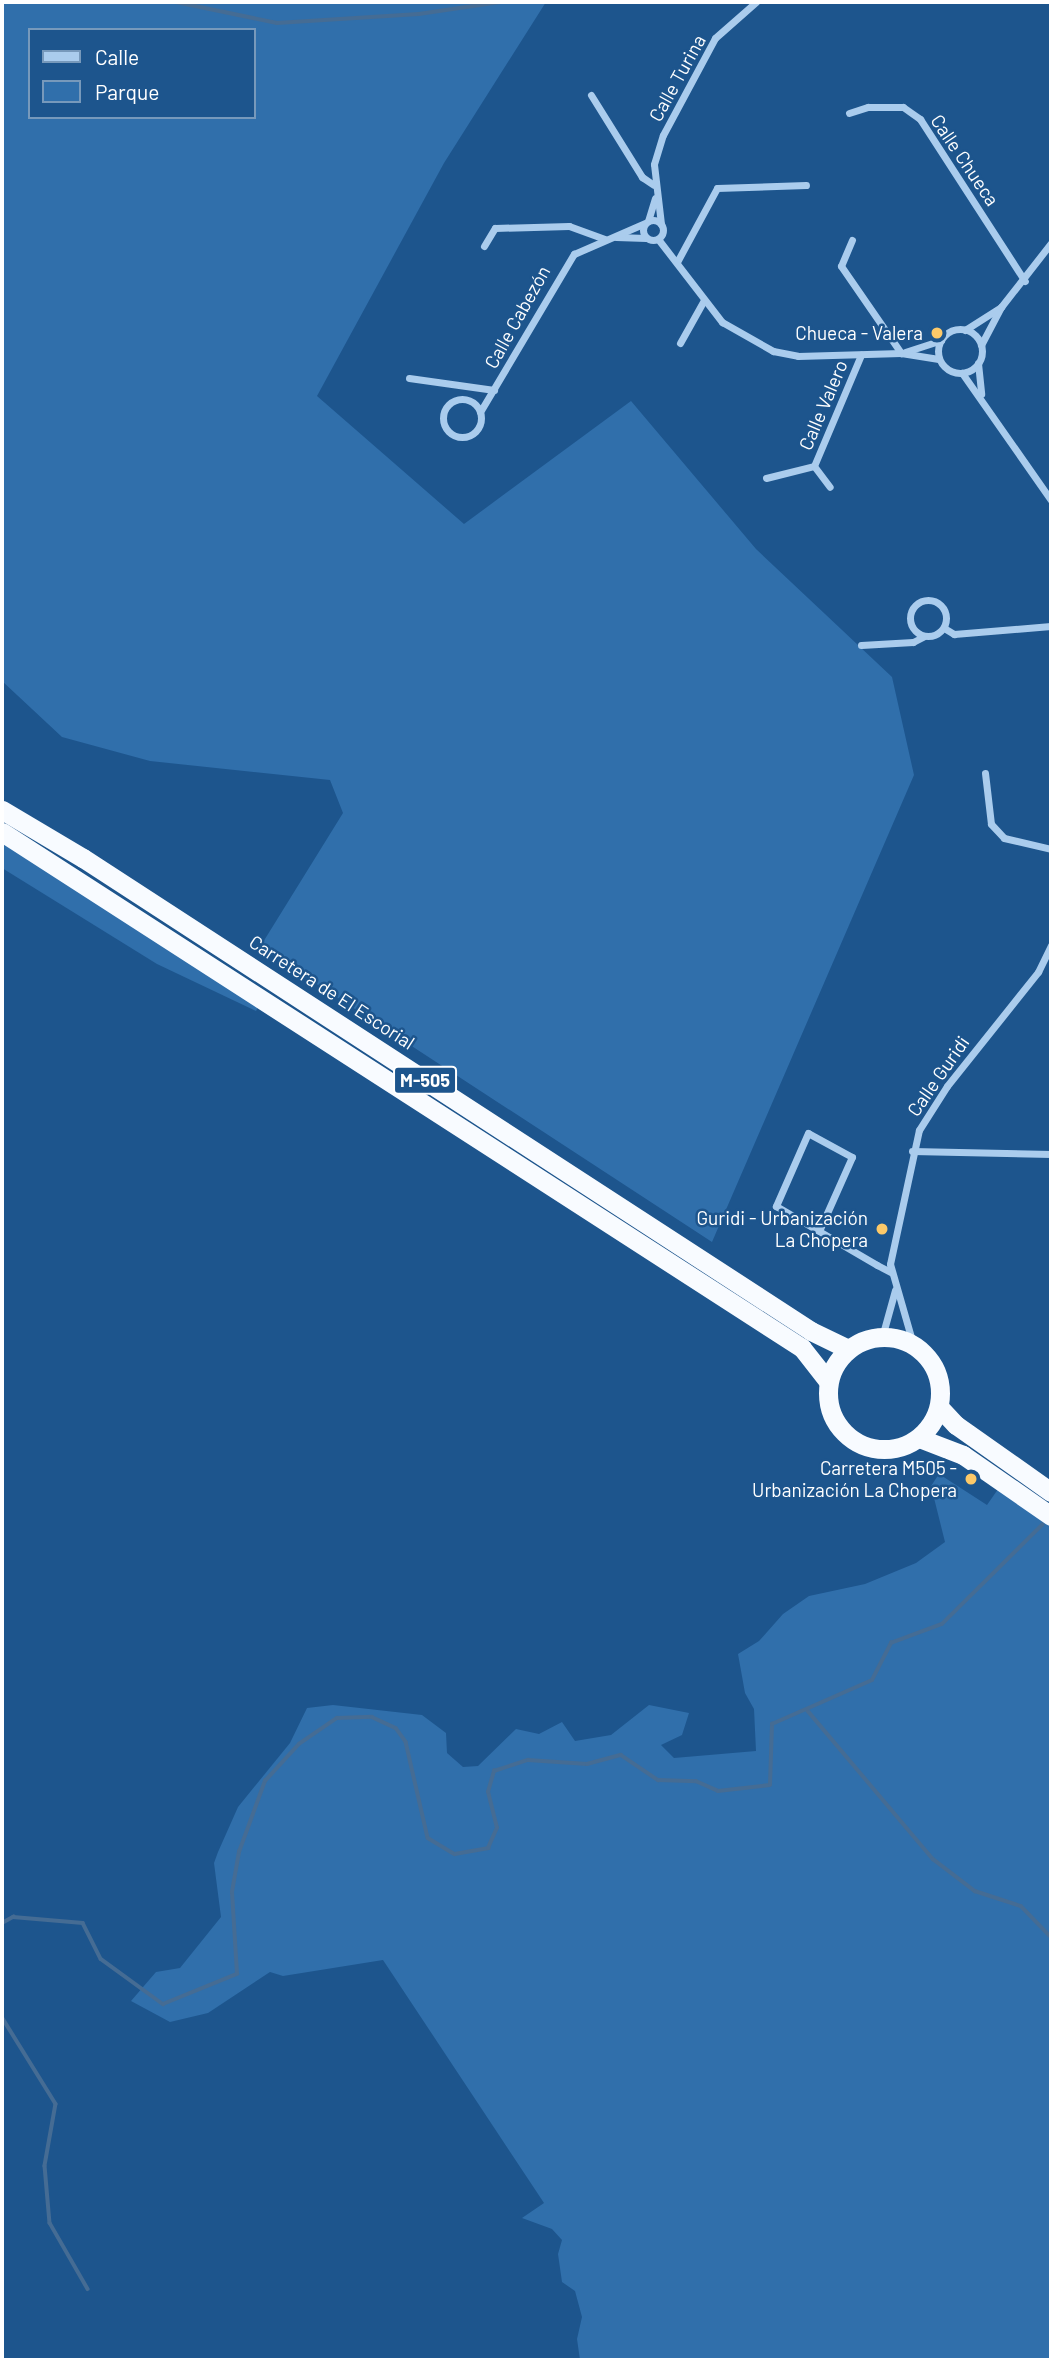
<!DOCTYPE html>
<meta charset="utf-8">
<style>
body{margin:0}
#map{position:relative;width:1053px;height:2362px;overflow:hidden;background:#1d558d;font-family:Barlow,sans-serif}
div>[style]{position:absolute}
.green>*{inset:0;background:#306fab}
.stream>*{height:3.5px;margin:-1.75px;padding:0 1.75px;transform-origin:1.75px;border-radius:1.75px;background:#456c94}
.minor>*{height:7px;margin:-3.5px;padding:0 3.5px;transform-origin:3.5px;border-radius:3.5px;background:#aacced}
.minor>.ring{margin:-3.5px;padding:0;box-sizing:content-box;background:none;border:7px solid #aacced;border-radius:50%}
.trunk>*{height:19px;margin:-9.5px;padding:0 9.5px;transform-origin:9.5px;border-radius:9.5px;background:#f8fbff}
.trunk>.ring{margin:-9.5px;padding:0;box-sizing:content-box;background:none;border:19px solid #f8fbff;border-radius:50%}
.dots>*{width:19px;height:19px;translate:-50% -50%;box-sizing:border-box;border:4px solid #1d558d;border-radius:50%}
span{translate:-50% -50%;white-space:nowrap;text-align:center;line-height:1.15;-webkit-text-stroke:5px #1d558d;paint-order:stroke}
.shield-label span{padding:2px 5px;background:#1d558d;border:2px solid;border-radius:5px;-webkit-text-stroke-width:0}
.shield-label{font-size:18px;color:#fff;font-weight:700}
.street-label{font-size:19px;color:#fff}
.poi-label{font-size:19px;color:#fff}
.right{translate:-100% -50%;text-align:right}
.frame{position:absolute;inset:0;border:4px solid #fff;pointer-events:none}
.legend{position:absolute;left:28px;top:28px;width:228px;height:91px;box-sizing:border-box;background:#1d558d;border:2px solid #79b;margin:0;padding:9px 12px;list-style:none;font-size:21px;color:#fff}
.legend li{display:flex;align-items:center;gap:14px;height:35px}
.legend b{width:35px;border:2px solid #79b}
</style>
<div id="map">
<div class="green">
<i style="clip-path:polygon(evenodd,2px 2px,546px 2px,444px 163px,317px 396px,464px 524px,631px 401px,756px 549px,892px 677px,914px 775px,712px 1242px,260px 947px,343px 813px,330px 780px,150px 761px,62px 737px,2px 681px,2px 2px,30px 30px,254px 30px,254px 117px,30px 117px,30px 30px)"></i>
<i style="clip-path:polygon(2px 835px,263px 998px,256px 1011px,157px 964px,2px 868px)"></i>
<i style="clip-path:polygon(939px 1474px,987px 1505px,1003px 1482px,1051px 1516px,1051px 2360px,580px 2360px,577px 2339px,582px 2317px,575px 2291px,562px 2282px,558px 2254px,562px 2240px,552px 2229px,522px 2218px,544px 2203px,383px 1960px,283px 1976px,270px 1972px,208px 2013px,170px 2022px,131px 2001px,156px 1972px,180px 1968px,221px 1917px,214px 1863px,218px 1852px,238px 1807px,290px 1743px,307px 1708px,333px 1705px,422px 1715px,446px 1733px,447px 1753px,463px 1767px,478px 1766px,516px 1729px,539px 1734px,562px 1722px,575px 1741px,611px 1735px,649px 1705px,689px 1713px,682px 1735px,661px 1745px,674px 1758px,756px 1751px,754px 1709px,745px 1693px,738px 1654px,759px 1641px,783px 1614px,809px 1596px,865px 1584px,916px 1563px,945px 1542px,931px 1486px)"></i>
</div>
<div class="stream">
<i style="left:176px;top:2px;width:103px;rotate:11.7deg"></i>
<i style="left:277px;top:23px;width:142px;rotate:-3.6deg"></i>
<i style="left:419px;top:14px;width:82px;rotate:-8.4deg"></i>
<i style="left:808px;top:1711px;width:194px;rotate:49.8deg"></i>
<i style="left:933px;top:1859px;width:53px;rotate:37.3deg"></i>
<i style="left:975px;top:1891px;width:48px;rotate:18.1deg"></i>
<i style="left:1021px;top:1906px;width:43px;rotate:45.9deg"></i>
<i style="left:2px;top:1923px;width:13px;rotate:-29deg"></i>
<i style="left:13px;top:1917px;width:70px;rotate:4.9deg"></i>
<i style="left:83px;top:1923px;width:40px;rotate:63.4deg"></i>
<i style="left:101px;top:1959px;width:77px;rotate:36deg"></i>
<i style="left:163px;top:2004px;width:80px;rotate:-22.1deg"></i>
<i style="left:237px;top:1974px;width:82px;rotate:-93.5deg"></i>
<i style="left:232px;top:1892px;width:41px;rotate:-80.1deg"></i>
<i style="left:239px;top:1852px;width:76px;rotate:-69.9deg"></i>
<i style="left:265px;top:1781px;width:50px;rotate:-47.4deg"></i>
<i style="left:299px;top:1744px;width:46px;rotate:-34.4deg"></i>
<i style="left:337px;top:1718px;width:35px;rotate:-2deg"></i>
<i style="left:372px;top:1717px;width:26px;rotate:25deg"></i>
<i style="left:396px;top:1728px;width:17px;rotate:54deg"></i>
<i style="left:406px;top:1742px;width:98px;rotate:77.1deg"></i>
<i style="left:428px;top:1838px;width:31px;rotate:31deg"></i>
<i style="left:455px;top:1854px;width:34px;rotate:-10deg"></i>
<i style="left:488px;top:1848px;width:22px;rotate:-66deg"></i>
<i style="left:497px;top:1828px;width:37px;rotate:-104deg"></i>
<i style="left:488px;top:1792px;width:22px;rotate:-74deg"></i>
<i style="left:494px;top:1771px;width:36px;rotate:-18deg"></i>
<i style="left:528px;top:1760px;width:59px;rotate:3.9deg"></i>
<i style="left:587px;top:1764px;width:35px;rotate:-15deg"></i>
<i style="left:621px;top:1755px;width:45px;rotate:34deg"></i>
<i style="left:658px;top:1780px;width:38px;rotate:2deg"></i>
<i style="left:696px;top:1781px;width:24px;rotate:24deg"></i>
<i style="left:718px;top:1791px;width:52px;rotate:-6.6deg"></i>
<i style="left:770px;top:1785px;width:61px;rotate:-88.1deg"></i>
<i style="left:772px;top:1724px;width:109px;rotate:-23.7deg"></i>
<i style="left:872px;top:1680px;width:42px;rotate:-62.8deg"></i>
<i style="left:891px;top:1643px;width:54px;rotate:-20.4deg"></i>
<i style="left:942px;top:1624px;width:141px;rotate:-44.7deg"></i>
<i style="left:2px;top:2017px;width:102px;rotate:58.2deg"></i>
<i style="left:56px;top:2104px;width:63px;rotate:100.1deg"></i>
<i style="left:45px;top:2166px;width:57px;rotate:85deg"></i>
<i style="left:50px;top:2223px;width:76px;rotate:60.1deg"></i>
</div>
<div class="minor">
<i style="left:591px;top:95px;width:97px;rotate:58.1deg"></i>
<i style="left:642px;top:177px;width:14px;rotate:34deg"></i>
<i style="left:849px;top:113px;width:20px;rotate:-18deg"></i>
<i style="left:868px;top:107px;width:35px"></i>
<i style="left:903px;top:107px;width:21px;rotate:35deg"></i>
<i style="left:920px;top:119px;width:193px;rotate:57.1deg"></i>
<i class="ring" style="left:643px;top:220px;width:13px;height:13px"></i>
<i style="left:648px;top:221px;width:24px;rotate:-73deg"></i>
<i style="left:661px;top:224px;width:60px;rotate:-96.7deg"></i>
<i style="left:654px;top:164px;width:30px;rotate:-73deg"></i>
<i style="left:663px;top:135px;width:110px;rotate:-61.8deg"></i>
<i style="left:715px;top:38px;width:55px;rotate:-41.3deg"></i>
<i style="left:616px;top:237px;width:30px;rotate:2deg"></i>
<i style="left:658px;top:239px;width:105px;rotate:52.4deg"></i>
<i style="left:722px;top:322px;width:59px;rotate:29.6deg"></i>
<i style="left:773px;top:351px;width:25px;rotate:11deg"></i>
<i style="left:798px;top:356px;width:103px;rotate:-1.7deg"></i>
<i style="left:901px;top:353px;width:38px;rotate:9deg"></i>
<i style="left:852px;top:240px;width:28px;rotate:113deg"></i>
<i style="left:841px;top:266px;width:106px;rotate:55.4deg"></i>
<i style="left:484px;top:246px;width:21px;rotate:-59deg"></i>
<i style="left:495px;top:228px;width:74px;rotate:-1.5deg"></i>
<i style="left:569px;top:226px;width:38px;rotate:20deg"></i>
<i style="left:677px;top:262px;width:84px;rotate:-61.6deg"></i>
<i style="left:717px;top:188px;width:89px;rotate:-1.9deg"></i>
<i class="ring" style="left:938px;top:329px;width:37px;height:37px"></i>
<i style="left:965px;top:330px;width:43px;rotate:-32.6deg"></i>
<i style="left:680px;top:343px;width:49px;rotate:-60.8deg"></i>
<i style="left:981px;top:345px;width:43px;rotate:-62.2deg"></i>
<i style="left:1001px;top:307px;width:81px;rotate:-52deg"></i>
<i style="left:905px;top:352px;width:38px;rotate:-18deg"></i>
<i style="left:978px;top:363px;width:31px;rotate:84deg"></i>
<i style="left:962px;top:373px;width:155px;rotate:55deg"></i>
<i style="left:409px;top:378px;width:86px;rotate:8deg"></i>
<i class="ring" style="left:443px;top:399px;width:31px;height:31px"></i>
<i style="left:480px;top:412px;width:184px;rotate:-59.3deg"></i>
<i style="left:574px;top:254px;width:77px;rotate:-23.6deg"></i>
<i style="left:814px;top:466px;width:26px;rotate:53deg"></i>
<i style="left:766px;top:478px;width:49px;rotate:-14deg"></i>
<i style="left:814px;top:466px;width:121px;rotate:-67.1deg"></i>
<i class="ring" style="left:910px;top:600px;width:29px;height:29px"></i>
<i style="left:944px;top:628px;width:12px;rotate:31deg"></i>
<i style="left:954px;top:634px;width:97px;rotate:-4.7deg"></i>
<i style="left:861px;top:645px;width:52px;rotate:-3.3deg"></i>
<i style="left:913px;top:642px;width:11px;rotate:-27deg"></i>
<i style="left:985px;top:773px;width:51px;rotate:83.3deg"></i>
<i style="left:991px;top:824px;width:19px;rotate:47deg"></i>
<i style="left:1004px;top:838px;width:48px;rotate:13.2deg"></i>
<i style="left:912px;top:1151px;width:139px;rotate:1.2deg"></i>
<i style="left:819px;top:1231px;width:81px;rotate:-66deg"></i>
<i style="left:852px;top:1157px;width:50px;rotate:-151.4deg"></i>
<i style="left:808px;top:1133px;width:80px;rotate:113.7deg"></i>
<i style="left:776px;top:1206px;width:117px;rotate:30.3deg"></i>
<i style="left:877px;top:1265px;width:16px;rotate:27deg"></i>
<i style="left:882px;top:1337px;width:49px;rotate:-74.5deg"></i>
<i style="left:913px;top:1344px;width:83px;rotate:-106deg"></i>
<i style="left:890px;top:1264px;width:137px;rotate:-77.8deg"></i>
<i style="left:919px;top:1130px;width:52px;rotate:-57.5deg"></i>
<i style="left:947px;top:1086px;width:146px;rotate:-51.4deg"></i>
<i style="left:1038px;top:972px;width:30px;rotate:-64deg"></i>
</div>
<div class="trunk">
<i style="left:2px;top:810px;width:94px;rotate:30.7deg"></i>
<i style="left:83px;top:858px;width:868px;rotate:33.01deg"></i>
<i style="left:811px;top:1331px;width:41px;rotate:25.9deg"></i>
<i style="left:2px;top:832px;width:952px;rotate:32.82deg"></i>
<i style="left:802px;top:1348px;width:42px;rotate:51.8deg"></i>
<i class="ring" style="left:828px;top:1337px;width:93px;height:93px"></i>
<i style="left:939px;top:1407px;width:25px;rotate:47deg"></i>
<i style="left:956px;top:1425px;width:116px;rotate:35.2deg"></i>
<i style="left:919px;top:1438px;width:47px;rotate:21.1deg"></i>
<i style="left:963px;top:1455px;width:107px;rotate:34.7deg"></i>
</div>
<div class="dots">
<i style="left:937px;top:333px;background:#fcc969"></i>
<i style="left:882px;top:1229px;background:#fcc969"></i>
<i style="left:971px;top:1479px;background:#fcc969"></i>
</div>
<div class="shield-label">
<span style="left:425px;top:1080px">M-505</span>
</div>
<div class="street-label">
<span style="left:677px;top:78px;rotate:-61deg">Calle Turina</span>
<span style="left:965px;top:160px;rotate:56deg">Calle Chueca</span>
<span style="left:517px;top:317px;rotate:-61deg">Calle Cabezón</span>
<span style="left:823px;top:405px;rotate:-67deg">Calle Valero</span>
<span style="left:332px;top:992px;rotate:33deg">Carretera de El Escorial</span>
<span style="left:938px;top:1076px;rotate:-55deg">Calle Guridi</span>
</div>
<div class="poi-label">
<span class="right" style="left:923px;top:333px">Chueca - Valera</span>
<span class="right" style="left:868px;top:1229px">Guridi - Urbanización<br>La Chopera</span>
<span class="right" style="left:957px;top:1479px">Carretera M505 -<br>Urbanización La Chopera</span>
</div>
<div class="frame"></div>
<ul class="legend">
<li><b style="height:9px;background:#aacced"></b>Calle</li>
<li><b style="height:19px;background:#306fab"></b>Parque</li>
</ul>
</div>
